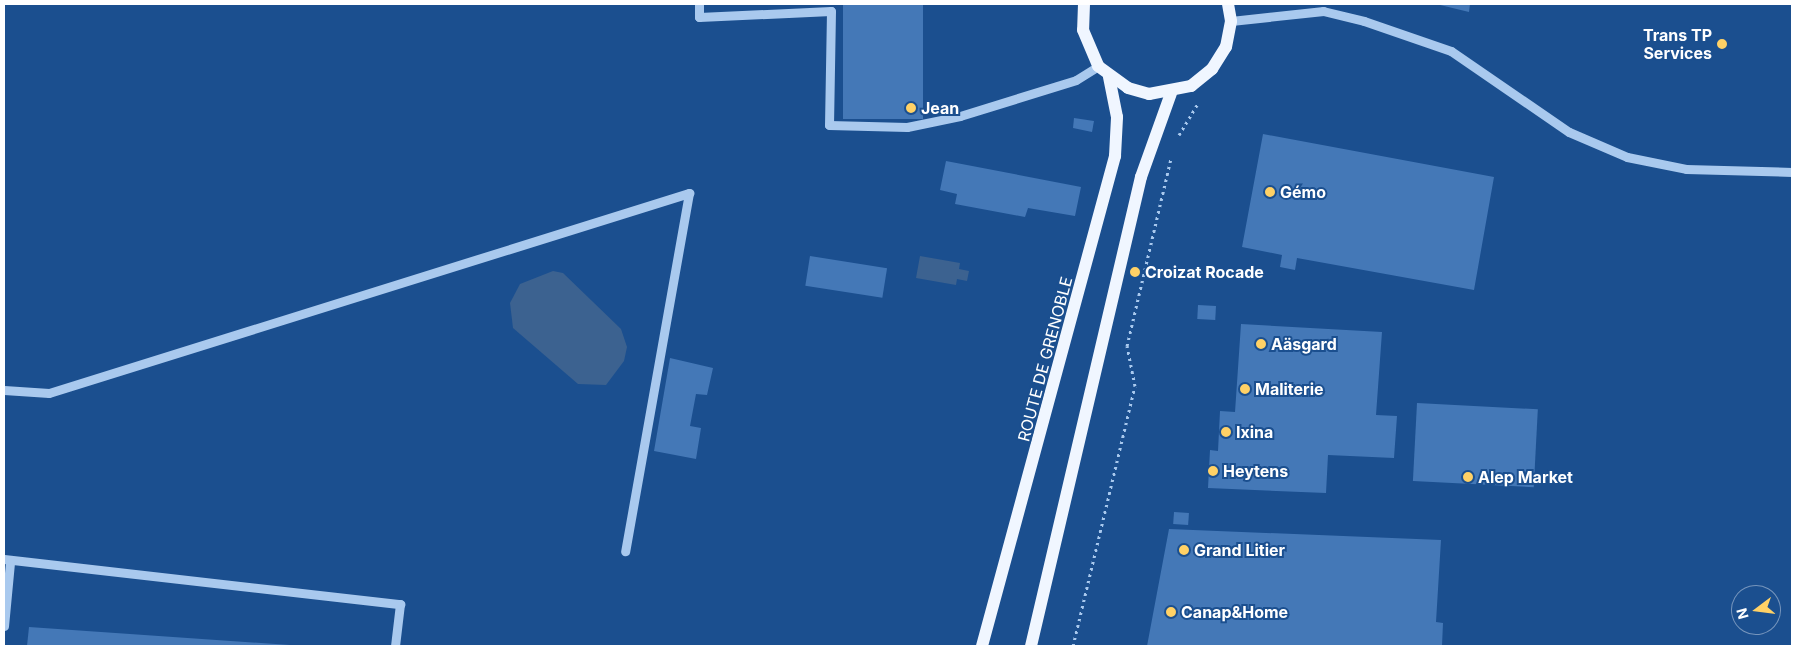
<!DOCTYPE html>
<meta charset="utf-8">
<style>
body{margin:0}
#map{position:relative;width:1796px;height:650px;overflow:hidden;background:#1b4f8f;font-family:Inter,sans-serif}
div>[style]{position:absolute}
.water>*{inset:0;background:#3c6290}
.building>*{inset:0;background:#4478b7;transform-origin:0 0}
.path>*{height:3px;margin-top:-1.5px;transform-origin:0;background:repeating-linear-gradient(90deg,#a9c9ee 0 2.5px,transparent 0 6.5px)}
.minor>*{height:9px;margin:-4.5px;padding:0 4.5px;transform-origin:4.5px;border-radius:4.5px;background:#a9c9ee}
.major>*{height:12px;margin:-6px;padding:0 6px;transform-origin:6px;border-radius:6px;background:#f0f6ff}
.dots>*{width:14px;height:14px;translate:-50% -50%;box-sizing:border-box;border:2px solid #1b4f8f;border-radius:50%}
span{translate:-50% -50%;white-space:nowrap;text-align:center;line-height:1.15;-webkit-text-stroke:4px #1b4f8f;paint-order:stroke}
.poi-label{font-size:16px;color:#fff;font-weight:700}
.right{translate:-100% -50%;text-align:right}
.left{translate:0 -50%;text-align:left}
.street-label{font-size:16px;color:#fff}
.frame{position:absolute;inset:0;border:5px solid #fff;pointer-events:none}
.north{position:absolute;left:1731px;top:585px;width:50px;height:50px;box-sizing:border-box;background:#1b4f8f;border:1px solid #7695bc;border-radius:50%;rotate:255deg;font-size:14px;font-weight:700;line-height:20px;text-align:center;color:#fff}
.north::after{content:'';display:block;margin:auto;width:18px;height:22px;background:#ffd166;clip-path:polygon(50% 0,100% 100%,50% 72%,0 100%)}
</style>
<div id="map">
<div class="water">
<i style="clip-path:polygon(920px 256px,960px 263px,959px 269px,969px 271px,967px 281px,957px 279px,956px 285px,916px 278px)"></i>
<i style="clip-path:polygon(553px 271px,563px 273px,621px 329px,627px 347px,624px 361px,606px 385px,578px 384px,513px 328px,510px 303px,520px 284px)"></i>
</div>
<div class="building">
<i style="left:843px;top:4px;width:80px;height:115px"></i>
<i style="clip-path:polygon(1436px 4px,1470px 4px,1469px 12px)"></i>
<i style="clip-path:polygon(1074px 118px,1094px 121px,1092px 132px,1073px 128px)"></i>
<i style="clip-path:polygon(1263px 134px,1494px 177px,1474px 290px,1297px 258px,1295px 270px,1280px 267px,1282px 255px,1242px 247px)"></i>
<i style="clip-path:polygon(946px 161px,1081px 187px,1075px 216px,1028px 208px,1025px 217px,955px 204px,957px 194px,940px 190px)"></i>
<i style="left:810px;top:256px;width:78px;height:30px;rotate:9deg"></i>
<i style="left:1198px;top:305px;width:18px;height:14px;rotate:3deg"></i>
<i style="clip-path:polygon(1241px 324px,1382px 332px,1376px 415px,1397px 416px,1394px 458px,1328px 455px,1326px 493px,1208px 488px,1210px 450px,1218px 451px,1220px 411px,1235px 412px)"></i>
<i style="clip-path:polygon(670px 358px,713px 368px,707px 395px,696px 394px,690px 426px,701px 428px,696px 459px,654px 451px)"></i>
<i style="left:1417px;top:403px;width:121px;height:78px;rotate:3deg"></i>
<i style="left:1174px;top:512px;width:15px;height:12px;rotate:4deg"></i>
<i style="clip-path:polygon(1169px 529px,1441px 540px,1436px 622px,1443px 623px,1442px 646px,1147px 646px)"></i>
<i style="clip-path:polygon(29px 627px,290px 645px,290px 646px,27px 646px)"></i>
</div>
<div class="path">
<i style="left:1179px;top:135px;width:37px;rotate:-59deg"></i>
<i style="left:1073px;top:646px;width:267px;rotate:-76.6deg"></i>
<i style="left:1135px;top:386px;width:41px;rotate:-101.3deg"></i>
<i style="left:1127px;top:346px;width:193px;rotate:-76.8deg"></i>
</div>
<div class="minor">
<i style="left:699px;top:4px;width:13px;rotate:90deg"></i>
<i style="left:699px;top:17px;width:132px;rotate:-2.6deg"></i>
<i style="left:831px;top:11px;width:114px;rotate:91deg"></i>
<i style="left:829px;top:125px;width:78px;rotate:1.5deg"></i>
<i style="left:907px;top:127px;width:54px;rotate:-11.7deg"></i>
<i style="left:960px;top:116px;width:121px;rotate:-17.2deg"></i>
<i style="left:1076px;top:80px;width:26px;rotate:-32deg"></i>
<i style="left:1231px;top:21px;width:93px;rotate:-6.2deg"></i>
<i style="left:1323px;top:11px;width:42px;rotate:13.7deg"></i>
<i style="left:1364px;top:21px;width:92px;rotate:19deg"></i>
<i style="left:1451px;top:51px;width:143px;rotate:34.5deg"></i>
<i style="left:1569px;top:132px;width:63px;rotate:23.3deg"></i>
<i style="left:1627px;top:157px;width:60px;rotate:11.5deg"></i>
<i style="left:1686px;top:169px;width:106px;rotate:1.6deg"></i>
<i style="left:4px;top:390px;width:45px;rotate:3.8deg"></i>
<i style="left:49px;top:393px;width:671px;rotate:-17.35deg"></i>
<i style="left:689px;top:193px;width:364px;rotate:100.1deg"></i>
<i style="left:4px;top:559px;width:399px;rotate:6.5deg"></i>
<i style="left:400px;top:604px;width:42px;rotate:96.8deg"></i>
<i style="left:4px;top:626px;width:63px;rotate:-84.6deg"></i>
</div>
<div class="major">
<i style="left:1084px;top:4px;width:26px;rotate:92deg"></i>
<i style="left:1083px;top:30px;width:39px;rotate:67deg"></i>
<i style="left:1098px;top:66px;width:37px;rotate:36deg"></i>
<i style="left:1128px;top:88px;width:22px;rotate:16deg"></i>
<i style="left:1149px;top:94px;width:43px;rotate:-10.8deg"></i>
<i style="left:1191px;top:86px;width:27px;rotate:-39deg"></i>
<i style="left:1212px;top:69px;width:26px;rotate:-58deg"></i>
<i style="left:1226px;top:47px;width:26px;rotate:-79deg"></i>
<i style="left:1231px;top:21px;width:17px;rotate:-100deg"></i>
<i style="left:982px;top:646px;width:508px;rotate:-74.81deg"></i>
<i style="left:1115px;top:156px;width:39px;rotate:-87deg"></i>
<i style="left:1117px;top:117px;width:41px;rotate:-101.3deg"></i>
<i style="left:1031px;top:646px;width:482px;rotate:-76.8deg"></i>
<i style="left:1141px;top:177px;width:89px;rotate:-70.3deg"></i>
</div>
<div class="dots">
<i style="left:1722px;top:44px;background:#ffd166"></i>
<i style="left:911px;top:108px;background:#ffd166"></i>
<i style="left:1270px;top:192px;background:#ffd166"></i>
<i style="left:1135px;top:272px;background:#ffd166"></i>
<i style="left:1261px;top:344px;background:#ffd166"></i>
<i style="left:1245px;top:389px;background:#ffd166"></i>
<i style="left:1226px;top:432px;background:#ffd166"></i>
<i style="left:1213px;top:471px;background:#ffd166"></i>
<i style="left:1468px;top:477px;background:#ffd166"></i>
<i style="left:1184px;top:550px;background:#ffd166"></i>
<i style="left:1171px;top:612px;background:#ffd166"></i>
</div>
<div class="poi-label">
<span class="right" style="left:1712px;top:44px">Trans TP<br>Services</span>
<span class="left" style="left:921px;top:108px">Jean</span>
<span class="left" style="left:1280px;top:192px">Gémo</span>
<span class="left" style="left:1145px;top:272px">Croizat Rocade</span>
<span class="left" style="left:1271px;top:344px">Aäsgard</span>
<span class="left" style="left:1255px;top:389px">Maliterie</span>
<span class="left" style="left:1236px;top:432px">Ixina</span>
<span class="left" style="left:1223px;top:471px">Heytens</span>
<span class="left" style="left:1478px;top:477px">Alep Market</span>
<span class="left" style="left:1194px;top:550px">Grand Litier</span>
<span class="left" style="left:1181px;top:612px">Canap&amp;Home</span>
</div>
<div class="street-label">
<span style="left:1045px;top:359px;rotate:-75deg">ROUTE DE GRENOBLE</span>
</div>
<div class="frame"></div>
<div class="north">N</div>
</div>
